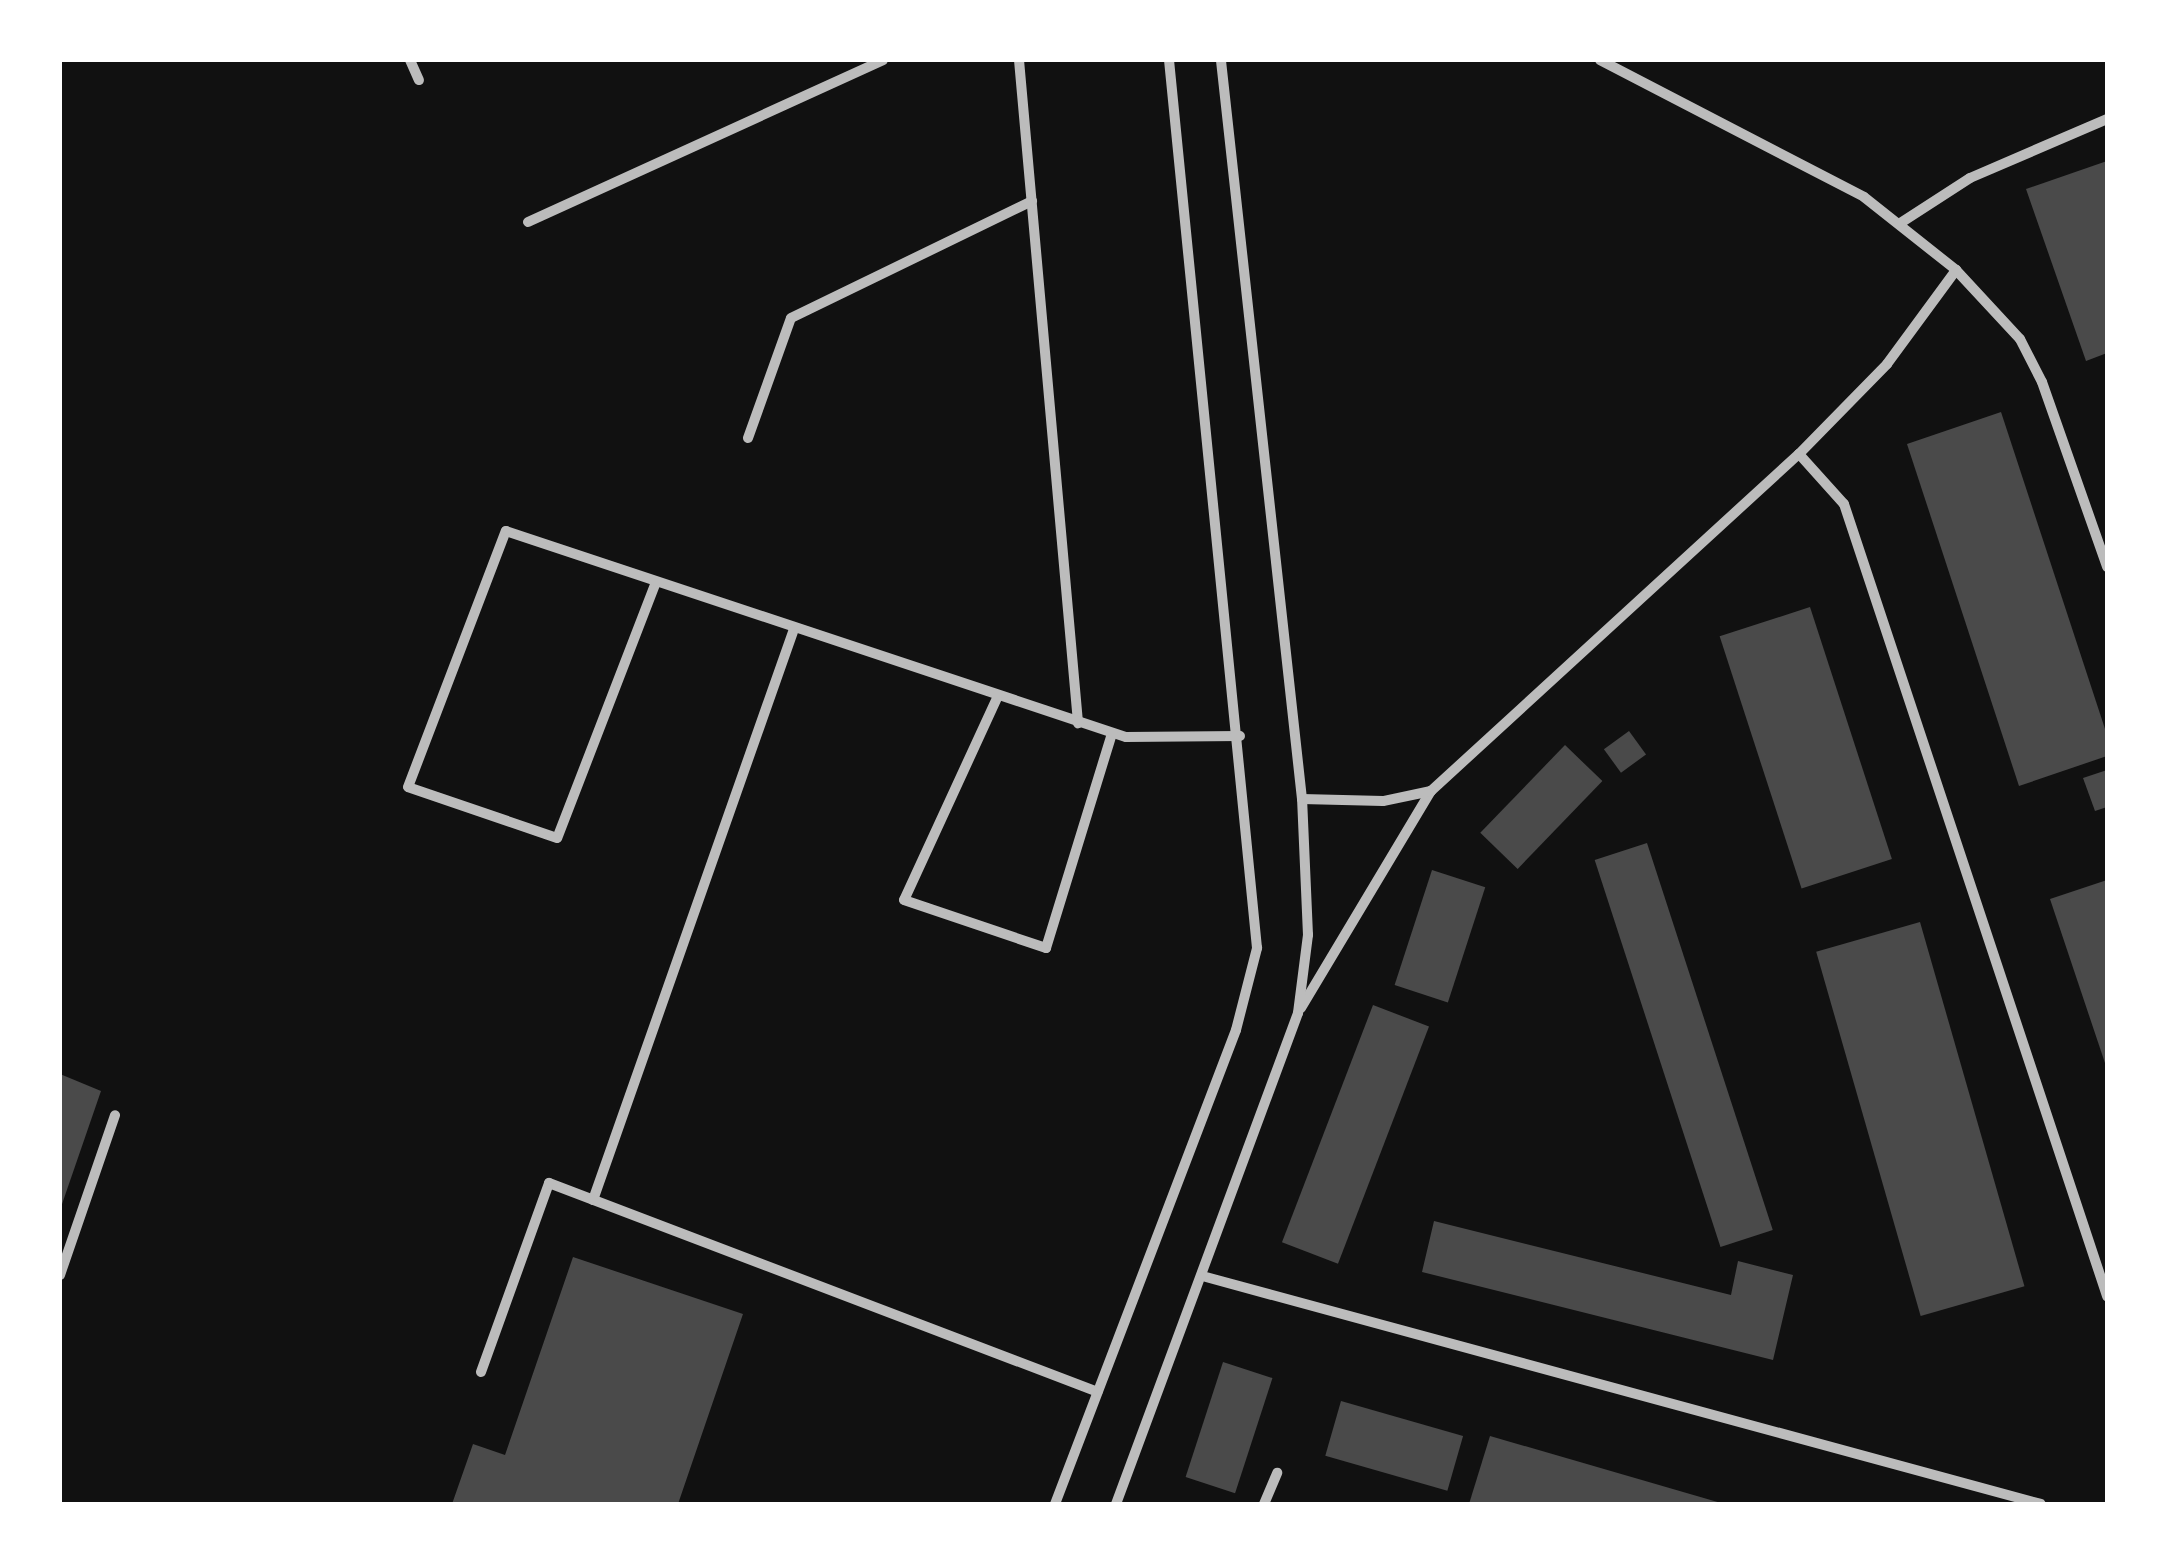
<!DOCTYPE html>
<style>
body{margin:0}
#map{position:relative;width:2167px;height:1564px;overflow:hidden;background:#111;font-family:Manrope,sans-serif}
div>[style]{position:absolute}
.building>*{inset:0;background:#4a4a4a;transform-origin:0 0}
.minor>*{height:10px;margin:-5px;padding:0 5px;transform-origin:5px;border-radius:5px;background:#bcbcbc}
span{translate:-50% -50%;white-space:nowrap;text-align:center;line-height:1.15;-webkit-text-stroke:10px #fff;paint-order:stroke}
.frame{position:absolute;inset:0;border:62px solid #fff;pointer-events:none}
</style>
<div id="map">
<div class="building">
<i style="clip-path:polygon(2107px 161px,2107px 353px,2086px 361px,2026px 189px)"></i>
<i style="clip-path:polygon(2001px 412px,2107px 735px,2107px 756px,2019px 786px,1907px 444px)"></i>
<i style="left:1810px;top:607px;width:265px;height:95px;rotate:72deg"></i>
<i style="left:1629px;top:731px;width:29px;height:31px;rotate:54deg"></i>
<i style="left:1565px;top:745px;width:52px;height:122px;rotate:44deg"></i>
<i style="clip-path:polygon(2107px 770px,2107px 807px,2095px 811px,2083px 778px)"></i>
<i style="left:1647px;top:843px;width:407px;height:55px;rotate:72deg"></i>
<i style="left:1432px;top:870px;width:56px;height:121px;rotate:18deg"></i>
<i style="clip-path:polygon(2107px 880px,2107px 1066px,2106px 1066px,2050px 899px)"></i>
<i style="left:1920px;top:922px;width:379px;height:108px;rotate:74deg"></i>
<i style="left:1373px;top:1005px;width:60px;height:254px;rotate:21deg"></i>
<i style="clip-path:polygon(60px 1074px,101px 1091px,61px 1207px,60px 1207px)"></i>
<i style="clip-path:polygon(1434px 1221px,1731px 1295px,1738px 1261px,1793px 1275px,1773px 1360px,1422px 1272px)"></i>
<i style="clip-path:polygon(573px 1257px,743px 1314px,678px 1504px,452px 1504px,473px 1444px,505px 1455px)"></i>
<i style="left:1223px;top:1362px;width:52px;height:121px;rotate:18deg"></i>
<i style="left:1341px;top:1401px;width:127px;height:57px;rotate:16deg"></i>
<i style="clip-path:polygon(1490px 1436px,1721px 1503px,1721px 1504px,1469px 1504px)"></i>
</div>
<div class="minor">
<i style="left:410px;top:60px;width:22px;rotate:66deg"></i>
<i style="left:1019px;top:60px;width:666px;rotate:84.91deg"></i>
<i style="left:1600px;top:60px;width:297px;rotate:27.4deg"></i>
<i style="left:1864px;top:197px;width:117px;rotate:38.4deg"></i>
<i style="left:1956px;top:270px;width:94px;rotate:47.2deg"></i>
<i style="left:2020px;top:339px;width:48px;rotate:62.9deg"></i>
<i style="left:2042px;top:382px;width:196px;rotate:70.6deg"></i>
<i style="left:528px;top:222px;width:390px;rotate:-24.5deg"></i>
<i style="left:1902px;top:222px;width:81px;rotate:-32.9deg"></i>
<i style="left:1970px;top:178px;width:149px;rotate:-23.3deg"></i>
<i style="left:748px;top:438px;width:127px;rotate:-70.3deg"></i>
<i style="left:791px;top:318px;width:268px;rotate:-25.9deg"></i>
<i style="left:1799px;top:454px;width:67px;rotate:48deg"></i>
<i style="left:1844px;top:504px;width:835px;rotate:71.63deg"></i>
<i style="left:656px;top:582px;width:274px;rotate:111.1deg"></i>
<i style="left:557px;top:838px;width:157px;rotate:-161.1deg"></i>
<i style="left:408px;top:787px;width:274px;rotate:-69.1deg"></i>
<i style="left:506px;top:531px;width:653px;rotate:18.38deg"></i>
<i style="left:1126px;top:737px;width:114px;rotate:-0.5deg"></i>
<i style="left:997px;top:698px;width:222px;rotate:114.7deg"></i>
<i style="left:904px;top:900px;width:150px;rotate:18.7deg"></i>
<i style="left:1046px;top:948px;width:225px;rotate:-72.9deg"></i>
<i style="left:1431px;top:791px;width:499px;rotate:-42.5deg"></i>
<i style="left:1799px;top:454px;width:126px;rotate:-45.6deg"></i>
<i style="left:1887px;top:364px;width:117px;rotate:-53.7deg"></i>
<i style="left:1301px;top:1008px;width:253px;rotate:-59.1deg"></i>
<i style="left:1431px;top:791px;width:49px;rotate:168.2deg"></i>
<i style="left:1383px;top:801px;width:81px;rotate:-178.6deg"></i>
<i style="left:593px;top:1200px;width:605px;rotate:-70.61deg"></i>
<i style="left:60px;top:1275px;width:169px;rotate:-71deg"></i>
<i style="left:1206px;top:1277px;width:865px;rotate:15.21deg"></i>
<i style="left:481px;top:1372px;width:201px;rotate:-70.2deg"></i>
<i style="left:549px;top:1183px;width:587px;rotate:20.84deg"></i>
<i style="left:1055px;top:1504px;width:507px;rotate:-69.1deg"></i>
<i style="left:1236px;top:1030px;width:85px;rotate:-75.6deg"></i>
<i style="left:1257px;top:948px;width:892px;rotate:-95.66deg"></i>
<i style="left:1116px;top:1504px;width:524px;rotate:-69.66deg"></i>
<i style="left:1298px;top:1013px;width:79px;rotate:-82.7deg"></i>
<i style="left:1308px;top:935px;width:136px;rotate:-92.5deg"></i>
<i style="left:1302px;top:799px;width:743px;rotate:-96.26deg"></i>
<i style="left:1264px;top:1504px;width:34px;rotate:-67deg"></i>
</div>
<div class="frame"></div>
</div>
